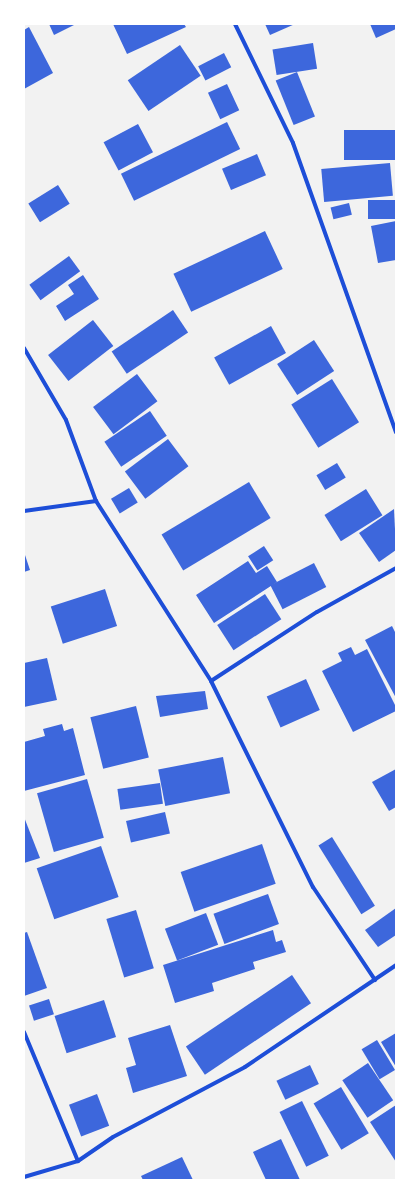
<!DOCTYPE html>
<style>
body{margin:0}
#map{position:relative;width:420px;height:1204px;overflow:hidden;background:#f2f2f2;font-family:Helvetica,sans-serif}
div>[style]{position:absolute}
.building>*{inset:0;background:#3d67dc;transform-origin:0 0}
.minor>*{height:4px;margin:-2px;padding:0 2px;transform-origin:2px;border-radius:2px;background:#1d4ed8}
span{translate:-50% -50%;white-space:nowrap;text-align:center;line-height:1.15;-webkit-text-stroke:3.5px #fff;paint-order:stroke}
.frame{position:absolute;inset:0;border:25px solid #fff;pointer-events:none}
</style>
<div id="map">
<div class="building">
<i style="clip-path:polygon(49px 24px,76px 24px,54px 35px)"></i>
<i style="clip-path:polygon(113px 24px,184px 24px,186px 27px,127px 54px)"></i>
<i style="clip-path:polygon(265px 24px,295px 24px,270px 35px)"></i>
<i style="clip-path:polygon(370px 24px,396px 24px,396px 29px,376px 38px)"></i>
<i style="clip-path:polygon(29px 27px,53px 73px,24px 89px,24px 30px)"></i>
<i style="left:313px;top:43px;width:26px;height:41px;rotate:81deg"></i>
<i style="left:180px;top:45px;width:37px;height:63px;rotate:56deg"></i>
<i style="left:224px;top:53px;width:16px;height:29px;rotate:63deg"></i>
<i style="left:297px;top:72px;width:48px;height:23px;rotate:68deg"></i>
<i style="left:227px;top:84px;width:29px;height:21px;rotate:65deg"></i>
<i style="left:227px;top:122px;width:30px;height:118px;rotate:64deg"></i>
<i style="left:138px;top:124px;width:32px;height:39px;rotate:62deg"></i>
<i style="left:396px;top:130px;width:30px;height:52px;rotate:90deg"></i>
<i style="left:257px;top:154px;width:23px;height:38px;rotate:67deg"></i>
<i style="left:390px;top:163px;width:33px;height:69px;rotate:85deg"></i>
<i style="left:58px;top:185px;width:22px;height:35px;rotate:58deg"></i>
<i style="left:396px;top:200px;width:19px;height:28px;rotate:90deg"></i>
<i style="left:349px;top:203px;width:12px;height:19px;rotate:76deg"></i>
<i style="clip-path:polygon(396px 221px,396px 260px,378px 263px,371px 226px)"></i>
<i style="left:265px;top:231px;width:42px;height:101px;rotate:65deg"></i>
<i style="left:69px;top:256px;width:19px;height:49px;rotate:54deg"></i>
<i style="clip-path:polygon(83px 275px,99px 299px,65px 321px,56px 306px,74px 294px,68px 285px)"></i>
<i style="left:173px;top:310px;width:27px;height:74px;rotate:56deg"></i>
<i style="left:93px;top:320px;width:33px;height:57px;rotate:52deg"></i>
<i style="left:271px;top:326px;width:31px;height:65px;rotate:61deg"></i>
<i style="left:314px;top:340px;width:37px;height:44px;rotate:57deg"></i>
<i style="left:137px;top:374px;width:34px;height:55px;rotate:53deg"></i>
<i style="left:332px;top:379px;width:51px;height:48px;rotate:58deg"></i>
<i style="left:150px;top:411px;width:30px;height:55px;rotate:56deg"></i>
<i style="left:168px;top:439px;width:34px;height:54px;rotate:53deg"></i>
<i style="left:337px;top:463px;width:17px;height:24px;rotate:59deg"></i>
<i style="left:249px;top:482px;width:42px;height:102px;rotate:59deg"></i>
<i style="left:129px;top:488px;width:17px;height:21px;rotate:59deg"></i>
<i style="left:366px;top:489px;width:31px;height:49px;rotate:58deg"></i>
<i style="clip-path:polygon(394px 509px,396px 550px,379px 562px,359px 533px)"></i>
<i style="left:264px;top:546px;width:17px;height:19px;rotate:57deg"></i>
<i style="clip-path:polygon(24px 552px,30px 570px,24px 572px)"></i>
<i style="clip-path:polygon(248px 561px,256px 573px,267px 566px,277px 582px,214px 623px,196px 595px)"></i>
<i style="left:314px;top:563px;width:27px;height:49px;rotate:63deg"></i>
<i style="left:105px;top:589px;width:39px;height:57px;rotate:72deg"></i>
<i style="left:265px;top:594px;width:30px;height:57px;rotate:57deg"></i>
<i style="clip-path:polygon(392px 626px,396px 634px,396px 698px,365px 640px)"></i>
<i style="clip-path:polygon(351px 647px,355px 655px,367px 649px,396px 707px,396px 711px,353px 732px,322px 671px,342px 661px,338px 653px)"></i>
<i style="clip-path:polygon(47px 658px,57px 700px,24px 707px,24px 663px)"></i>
<i style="left:306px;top:679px;width:34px;height:43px;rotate:66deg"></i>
<i style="clip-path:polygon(205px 691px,208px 709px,160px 717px,156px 696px)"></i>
<i style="left:136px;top:706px;width:53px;height:47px;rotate:76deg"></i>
<i style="clip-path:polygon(62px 724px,64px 731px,73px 728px,85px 775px,24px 791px,24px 742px,45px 736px,43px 729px)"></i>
<i style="left:223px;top:757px;width:37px;height:66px;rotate:79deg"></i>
<i style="clip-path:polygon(396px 769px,396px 807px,389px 811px,372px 782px)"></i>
<i style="left:87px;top:779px;width:61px;height:52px;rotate:74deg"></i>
<i style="left:160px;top:783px;width:21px;height:43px;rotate:82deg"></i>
<i style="left:165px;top:812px;width:22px;height:40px;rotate:77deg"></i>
<i style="clip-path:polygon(24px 817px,40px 858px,24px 863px)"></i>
<i style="left:332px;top:837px;width:81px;height:16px;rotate:58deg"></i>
<i style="left:262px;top:844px;width:42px;height:86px;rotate:71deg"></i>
<i style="left:101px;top:846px;width:54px;height:68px;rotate:71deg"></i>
<i style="left:268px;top:894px;width:32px;height:58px;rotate:70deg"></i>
<i style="clip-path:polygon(396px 908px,396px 935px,378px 947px,365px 930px)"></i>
<i style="left:136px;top:910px;width:61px;height:31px;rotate:73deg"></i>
<i style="left:206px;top:913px;width:34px;height:44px;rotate:69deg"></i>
<i style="clip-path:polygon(273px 930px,276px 942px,282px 940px,286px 952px,253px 962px,255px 969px,212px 983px,214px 991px,175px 1003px,163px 965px)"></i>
<i style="clip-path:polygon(27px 932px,47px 988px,24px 996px,24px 933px)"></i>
<i style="left:292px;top:975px;width:34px;height:128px;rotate:56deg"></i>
<i style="left:49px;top:999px;width:16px;height:21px;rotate:72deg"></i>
<i style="left:104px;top:1000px;width:39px;height:52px;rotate:72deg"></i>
<i style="clip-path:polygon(170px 1025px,187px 1076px,133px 1093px,126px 1068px,136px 1065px,128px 1038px)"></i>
<i style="clip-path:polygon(396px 1033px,396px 1067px,381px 1042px)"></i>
<i style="left:377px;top:1040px;width:35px;height:18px;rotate:59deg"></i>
<i style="left:368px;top:1063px;width:45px;height:31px;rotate:56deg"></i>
<i style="left:310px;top:1065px;width:21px;height:37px;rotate:65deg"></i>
<i style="left:341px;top:1087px;width:54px;height:32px;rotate:59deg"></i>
<i style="left:97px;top:1094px;width:34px;height:30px;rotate:69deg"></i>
<i style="left:302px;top:1101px;width:61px;height:25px;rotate:64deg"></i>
<i style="clip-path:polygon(396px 1105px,396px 1162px,370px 1122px)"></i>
<i style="clip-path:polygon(281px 1139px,300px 1180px,266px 1180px,253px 1152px)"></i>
<i style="clip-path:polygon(182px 1157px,193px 1180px,143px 1180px,141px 1176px)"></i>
</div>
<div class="minor">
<i style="left:235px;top:24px;width:132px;rotate:64deg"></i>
<i style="left:293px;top:143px;width:307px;rotate:70.4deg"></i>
<i style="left:24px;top:348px;width:83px;rotate:59.7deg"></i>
<i style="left:66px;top:420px;width:86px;rotate:69.7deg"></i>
<i style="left:96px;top:501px;width:214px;rotate:57.4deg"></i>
<i style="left:211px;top:681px;width:230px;rotate:63.7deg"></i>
<i style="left:313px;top:887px;width:112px;rotate:56.3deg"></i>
<i style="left:24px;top:511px;width:73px;rotate:-7.9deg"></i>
<i style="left:211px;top:681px;width:126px;rotate:-33.1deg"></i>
<i style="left:317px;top:612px;width:90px;rotate:-29.1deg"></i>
<i style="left:24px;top:1032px;width:140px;rotate:67.3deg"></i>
<i style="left:24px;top:1177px;width:56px;rotate:-16.5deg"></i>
<i style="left:78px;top:1161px;width:42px;rotate:-34.4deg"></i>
<i style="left:113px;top:1137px;width:149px;rotate:-27.9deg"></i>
<i style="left:245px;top:1067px;width:182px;rotate:-34deg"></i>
</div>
<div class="frame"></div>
</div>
